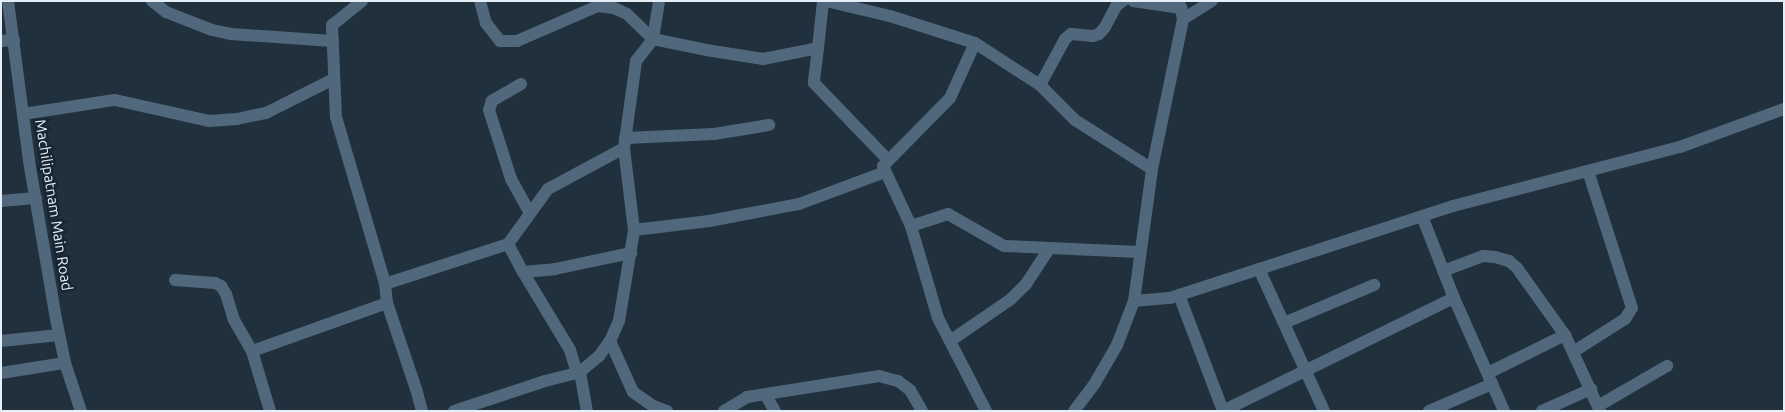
<!DOCTYPE html>
<style>
body{margin:0}
#map{position:relative;width:1785px;height:412px;overflow:hidden;background:#20303d;font-family:Ubuntu,sans-serif}
div>[style]{position:absolute}
.minor>*{height:12px;margin:-6px;padding:0 6px;transform-origin:6px;border-radius:6px;background:#51687c}
.tertiary>*{height:12px;margin:-6px;padding:0 6px;transform-origin:6px;border-radius:6px;background:#51687c}
span{translate:-50% -50%;white-space:nowrap;text-align:center;line-height:1.15;-webkit-text-stroke:5px #172633;paint-order:stroke}
.street-label{font-size:15px;color:#e5eff8}
.frame{position:absolute;inset:0;border:2px solid #e5eff8;pointer-events:none}
</style>
<div id="map">
<div class="minor">
<i style="left:152px;top:1px;width:18px;rotate:38deg"></i>
<i style="left:166px;top:12px;width:49px;rotate:21.4deg"></i>
<i style="left:212px;top:30px;width:19px;rotate:12deg"></i>
<i style="left:231px;top:34px;width:102px;rotate:3.9deg"></i>
<i style="left:362px;top:1px;width:38px;rotate:141deg"></i>
<i style="left:332px;top:25px;width:92px;rotate:87.5deg"></i>
<i style="left:336px;top:117px;width:174px;rotate:73.6deg"></i>
<i style="left:480px;top:1px;width:23px;rotate:75deg"></i>
<i style="left:486px;top:23px;width:23px;rotate:52deg"></i>
<i style="left:500px;top:41px;width:17px"></i>
<i style="left:517px;top:41px;width:88px;rotate:-23.4deg"></i>
<i style="left:598px;top:6px;width:16px;rotate:7deg"></i>
<i style="left:614px;top:8px;width:14px;rotate:25deg"></i>
<i style="left:627px;top:14px;width:36px;rotate:44deg"></i>
<i style="left:653px;top:39px;width:54px;rotate:11.7deg"></i>
<i style="left:706px;top:50px;width:58px;rotate:9deg"></i>
<i style="left:763px;top:59px;width:56px;rotate:-11.3deg"></i>
<i style="left:818px;top:48px;width:47px;rotate:-83.9deg"></i>
<i style="left:826px;top:1px;width:66px;rotate:13.2deg"></i>
<i style="left:890px;top:16px;width:89px;rotate:17.6deg"></i>
<i style="left:1133px;top:1px;width:49px;rotate:8.3deg"></i>
<i style="left:1183px;top:19px;width:34px;rotate:-32deg"></i>
<i style="left:1px;top:41px;width:13px;rotate:-4deg"></i>
<i style="left:818px;top:48px;width:35px;rotate:97deg"></i>
<i style="left:814px;top:83px;width:107px;rotate:46.1deg"></i>
<i style="left:521px;top:84px;width:34px;rotate:150deg"></i>
<i style="left:492px;top:101px;width:9px;rotate:108deg"></i>
<i style="left:489px;top:110px;width:72px;rotate:72.3deg"></i>
<i style="left:511px;top:179px;width:39px;rotate:61deg"></i>
<i style="left:1040px;top:85px;width:52px;rotate:-61.5deg"></i>
<i style="left:1065px;top:39px;width:8px;rotate:-40deg"></i>
<i style="left:1071px;top:34px;width:22px;rotate:5deg"></i>
<i style="left:1093px;top:36px;width:6px;rotate:-18deg"></i>
<i style="left:1099px;top:34px;width:9px;rotate:-49deg"></i>
<i style="left:1105px;top:27px;width:24px;rotate:-62deg"></i>
<i style="left:1116px;top:6px;width:9px;rotate:-36deg"></i>
<i style="left:23px;top:114px;width:93px;rotate:-8.7deg"></i>
<i style="left:115px;top:100px;width:96px;rotate:12.6deg"></i>
<i style="left:209px;top:121px;width:28px;rotate:-4deg"></i>
<i style="left:237px;top:119px;width:30px;rotate:-12deg"></i>
<i style="left:266px;top:113px;width:76px;rotate:-26.6deg"></i>
<i style="left:625px;top:138px;width:89px;rotate:-2.6deg"></i>
<i style="left:714px;top:134px;width:56px;rotate:-9.3deg"></i>
<i style="left:1px;top:201px;width:35px;rotate:-5deg"></i>
<i style="left:1422px;top:216px;width:88px;rotate:68.7deg"></i>
<i style="left:1454px;top:298px;width:124px;rotate:66.1deg"></i>
<i style="left:911px;top:226px;width:66px;rotate:-115deg"></i>
<i style="left:883px;top:166px;width:95px;rotate:-45.4deg"></i>
<i style="left:950px;top:98px;width:60px;rotate:-65.6deg"></i>
<i style="left:975px;top:43px;width:77px;rotate:32.9deg"></i>
<i style="left:1040px;top:85px;width:49px;rotate:45deg"></i>
<i style="left:1075px;top:120px;width:91px;rotate:32.5deg"></i>
<i style="left:634px;top:230px;width:76px;rotate:-6.8deg"></i>
<i style="left:709px;top:221px;width:92px;rotate:-10.7deg"></i>
<i style="left:799px;top:204px;width:92px;rotate:-20.4deg"></i>
<i style="left:508px;top:244px;width:32px;rotate:62deg"></i>
<i style="left:523px;top:272px;width:32px;rotate:-5deg"></i>
<i style="left:555px;top:269px;width:78px;rotate:-11.9deg"></i>
<i style="left:1259px;top:269px;width:156px;rotate:65.4deg"></i>
<i style="left:1443px;top:271px;width:43px;rotate:-20.6deg"></i>
<i style="left:1483px;top:256px;width:12px;rotate:5deg"></i>
<i style="left:1495px;top:257px;width:15px;rotate:16deg"></i>
<i style="left:1509px;top:261px;width:11px;rotate:41deg"></i>
<i style="left:1517px;top:268px;width:82px;rotate:54.4deg"></i>
<i style="left:1565px;top:335px;width:84px;rotate:65.3deg"></i>
<i style="left:523px;top:272px;width:91px;rotate:58.9deg"></i>
<i style="left:570px;top:350px;width:24px;rotate:73deg"></i>
<i style="left:175px;top:280px;width:40px;rotate:4.3deg"></i>
<i style="left:215px;top:283px;width:7px;rotate:27deg"></i>
<i style="left:221px;top:286px;width:9px;rotate:58deg"></i>
<i style="left:226px;top:294px;width:27px;rotate:73deg"></i>
<i style="left:234px;top:320px;width:36px;rotate:60deg"></i>
<i style="left:252px;top:351px;width:63px;rotate:73.3deg"></i>
<i style="left:1179px;top:295px;width:124px;rotate:69.2deg"></i>
<i style="left:1134px;top:301px;width:36px;rotate:-5deg"></i>
<i style="left:1170px;top:298px;width:298px;rotate:-18deg"></i>
<i style="left:1453px;top:206px;width:235px;rotate:-14.6deg"></i>
<i style="left:1680px;top:147px;width:111px;rotate:-20.1deg"></i>
<i style="left:1284px;top:323px;width:98px;rotate:-22.9deg"></i>
<i style="left:1px;top:341px;width:58px;rotate:-5.9deg"></i>
<i style="left:610px;top:341px;width:56px;rotate:65.7deg"></i>
<i style="left:633px;top:392px;width:24px;rotate:35deg"></i>
<i style="left:653px;top:406px;width:15px;rotate:20deg"></i>
<i style="left:950px;top:341px;width:74px;rotate:-34.5deg"></i>
<i style="left:1011px;top:299px;width:21px;rotate:-45deg"></i>
<i style="left:1026px;top:284px;width:42px;rotate:-56.7deg"></i>
<i style="left:252px;top:351px;width:143px;rotate:-19.6deg"></i>
<i style="left:1573px;top:352px;width:62px;rotate:-32.4deg"></i>
<i style="left:1625px;top:319px;width:13px;rotate:-58deg"></i>
<i style="left:1632px;top:308px;width:144px;rotate:-107.8deg"></i>
<i style="left:580px;top:372px;width:40px;rotate:80deg"></i>
<i style="left:1px;top:373px;width:65px;rotate:-8.9deg"></i>
<i style="left:1488px;top:373px;width:86px;rotate:-26.3deg"></i>
<i style="left:766px;top:396px;width:17px;rotate:59deg"></i>
<i style="left:1598px;top:406px;width:80px;rotate:-30.1deg"></i>
<i style="left:422px;top:411px;width:23px;rotate:-105deg"></i>
<i style="left:416px;top:389px;width:91px;rotate:-108.6deg"></i>
<i style="left:387px;top:303px;width:19px;rotate:-96deg"></i>
<i style="left:385px;top:284px;width:129px;rotate:-18deg"></i>
<i style="left:508px;top:244px;width:68px;rotate:-54deg"></i>
<i style="left:548px;top:189px;width:86px;rotate:-28.3deg"></i>
<i style="left:454px;top:411px;width:96px;rotate:-18.2deg"></i>
<i style="left:545px;top:381px;width:36px;rotate:-14deg"></i>
<i style="left:580px;top:372px;width:25px;rotate:-40deg"></i>
<i style="left:599px;top:356px;width:19px;rotate:-54deg"></i>
<i style="left:610px;top:341px;width:22px;rotate:-66deg"></i>
<i style="left:619px;top:321px;width:92px;rotate:-80.6deg"></i>
<i style="left:634px;top:230px;width:83px;rotate:-97deg"></i>
<i style="left:624px;top:148px;width:88px;rotate:-82.1deg"></i>
<i style="left:636px;top:61px;width:28px;rotate:-52deg"></i>
<i style="left:653px;top:39px;width:38px;rotate:-81deg"></i>
<i style="left:724px;top:411px;width:27px;rotate:-31deg"></i>
<i style="left:747px;top:397px;width:134px;rotate:-9deg"></i>
<i style="left:879px;top:376px;width:20px;rotate:15deg"></i>
<i style="left:898px;top:381px;width:15px;rotate:37deg"></i>
<i style="left:910px;top:390px;width:24px;rotate:60deg"></i>
<i style="left:986px;top:411px;width:105px;rotate:-117.3deg"></i>
<i style="left:938px;top:318px;width:96px;rotate:-106.4deg"></i>
<i style="left:911px;top:226px;width:39px;rotate:-18deg"></i>
<i style="left:948px;top:214px;width:64px;rotate:29.7deg"></i>
<i style="left:1004px;top:246px;width:135px;rotate:2.5deg"></i>
<i style="left:1074px;top:411px;width:35px;rotate:-53deg"></i>
<i style="left:1095px;top:383px;width:44px;rotate:-59.9deg"></i>
<i style="left:1117px;top:345px;width:47px;rotate:-68.9deg"></i>
<i style="left:1134px;top:301px;width:133px;rotate:-82.2deg"></i>
<i style="left:1152px;top:169px;width:153px;rotate:-78.3deg"></i>
<i style="left:1183px;top:19px;width:18px;rotate:-103deg"></i>
<i style="left:1223px;top:411px;width:257px;rotate:-26.1deg"></i>
<i style="left:1429px;top:411px;width:69px;rotate:-23.2deg"></i>
<i style="left:1542px;top:411px;width:54px;rotate:-24.2deg"></i>
</div>
<div class="tertiary">
<i style="left:8px;top:1px;width:161px;rotate:82.5deg"></i>
<i style="left:29px;top:161px;width:160px;rotate:80.3deg"></i>
<i style="left:56px;top:319px;width:45px;rotate:78.4deg"></i>
<i style="left:65px;top:363px;width:51px;rotate:71.6deg"></i>
</div>
<div class="street-label">
<span style="left:54px;top:205px;rotate:81deg">Machilipatnam Main Road</span>
</div>
<div class="frame"></div>
</div>
